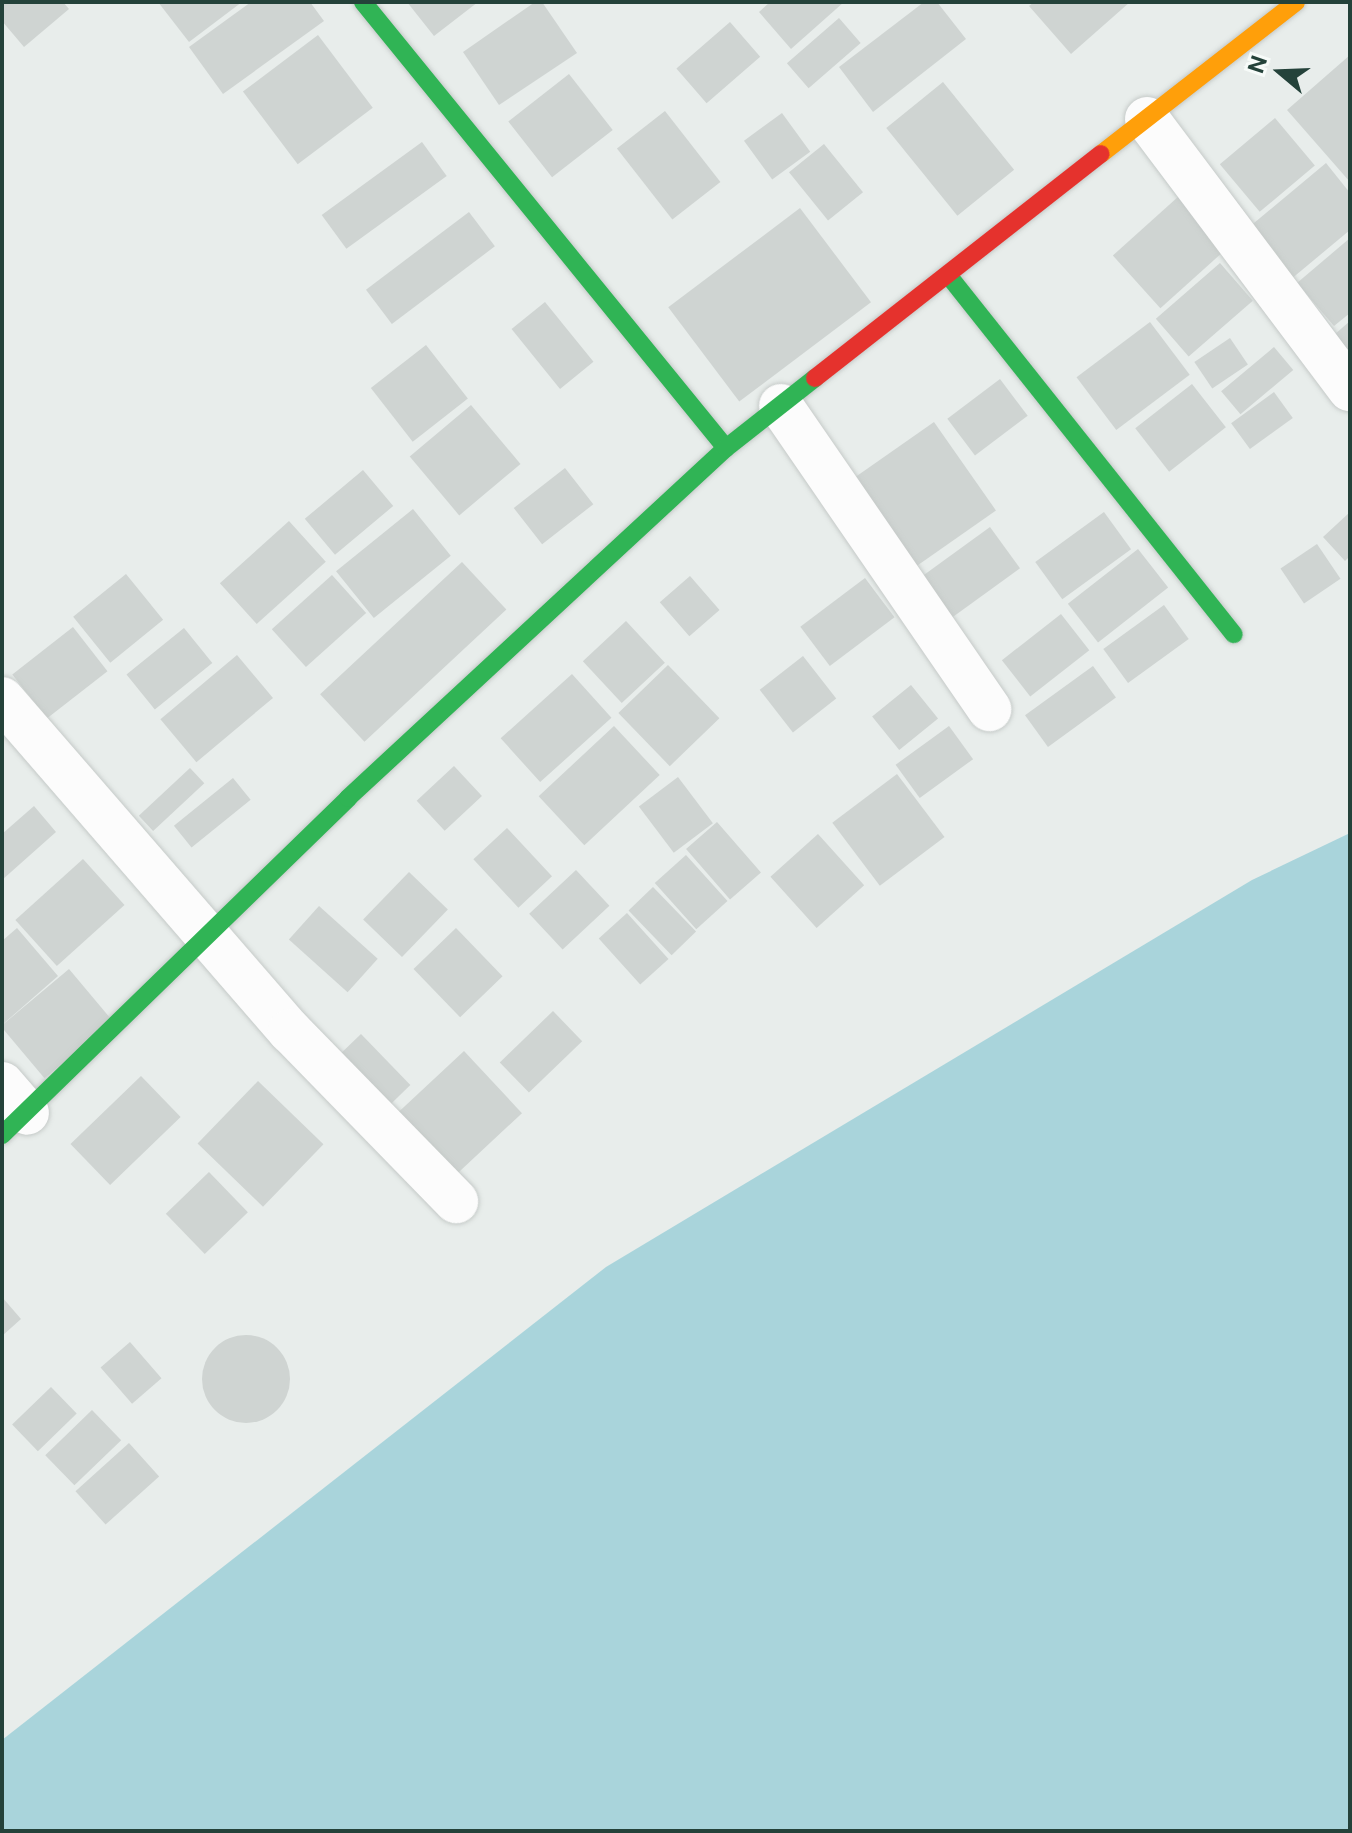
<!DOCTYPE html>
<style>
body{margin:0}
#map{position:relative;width:1352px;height:1833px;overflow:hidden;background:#e8edeb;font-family:"Public Sans",sans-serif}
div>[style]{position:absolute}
.water>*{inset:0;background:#a9d4db}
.building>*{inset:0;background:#cfd4d2;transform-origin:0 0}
.round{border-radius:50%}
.roads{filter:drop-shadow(0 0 2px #c5cac8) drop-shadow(0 0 2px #c5cac8)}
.street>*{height:44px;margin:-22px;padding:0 22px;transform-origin:22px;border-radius:22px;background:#fcfcfc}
.fast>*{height:18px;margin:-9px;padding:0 9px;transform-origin:9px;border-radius:9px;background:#30b455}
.slow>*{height:18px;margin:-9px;padding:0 9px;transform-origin:9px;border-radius:9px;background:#ff9f0a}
.jam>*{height:18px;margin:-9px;padding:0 9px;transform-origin:9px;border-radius:9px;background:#e5322d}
span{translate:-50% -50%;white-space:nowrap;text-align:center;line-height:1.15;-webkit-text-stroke:8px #f7fbf9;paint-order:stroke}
.frame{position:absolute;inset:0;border:4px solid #24423a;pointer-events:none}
.north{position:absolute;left:1240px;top:32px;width:80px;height:80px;-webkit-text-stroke:6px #f7fbf9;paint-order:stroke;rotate:289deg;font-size:22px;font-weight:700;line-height:32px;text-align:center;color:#24423a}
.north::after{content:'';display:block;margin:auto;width:28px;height:36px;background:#24423a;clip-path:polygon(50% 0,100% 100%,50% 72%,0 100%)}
</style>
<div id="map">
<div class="water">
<i style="clip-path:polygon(1350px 833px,1350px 1831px,2px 1831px,2px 1740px,606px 1267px,1252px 880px)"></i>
</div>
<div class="building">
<i style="clip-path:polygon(2px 2px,63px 2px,69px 9px,24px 47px,2px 21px)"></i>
<i style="clip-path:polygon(158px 2px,242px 2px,189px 42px)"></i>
<i style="clip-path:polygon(251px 2px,310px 2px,324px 21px,223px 94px,189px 47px)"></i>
<i style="clip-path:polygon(407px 2px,478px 2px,434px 36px)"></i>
<i style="clip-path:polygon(535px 2px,542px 2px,577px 53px,499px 105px,463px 52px)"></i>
<i style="clip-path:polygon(770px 2px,844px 2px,791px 49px,759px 12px)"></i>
<i style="clip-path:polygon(924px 2px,937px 2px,966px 39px,873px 112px,839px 67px)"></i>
<i style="clip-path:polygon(1034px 2px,1130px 2px,1071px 54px,1029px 6px)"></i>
<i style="left:839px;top:18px;width:33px;height:69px;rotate:49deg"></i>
<i style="left:730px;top:22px;width:46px;height:71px;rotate:49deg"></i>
<i style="left:318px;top:35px;width:91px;height:94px;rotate:53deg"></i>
<i style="clip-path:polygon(1350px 55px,1350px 182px,1287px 110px)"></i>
<i style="left:569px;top:74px;width:71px;height:77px;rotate:52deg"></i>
<i style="left:943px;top:82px;width:113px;height:73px;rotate:51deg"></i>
<i style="left:665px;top:111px;width:90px;height:61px;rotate:52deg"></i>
<i style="left:782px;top:113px;width:48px;height:47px;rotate:54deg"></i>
<i style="left:1275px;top:118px;width:62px;height:72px;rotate:50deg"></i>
<i style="left:422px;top:142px;width:42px;height:124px;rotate:54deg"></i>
<i style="left:824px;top:144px;width:62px;height:45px;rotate:51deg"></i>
<i style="clip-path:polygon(1326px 163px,1350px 193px,1350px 230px,1290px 280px,1248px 228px)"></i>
<i style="left:1179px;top:196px;width:71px;height:89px;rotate:48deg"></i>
<i style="left:800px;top:208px;width:118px;height:165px;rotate:53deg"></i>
<i style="left:469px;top:212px;width:43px;height:129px;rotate:53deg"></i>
<i style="clip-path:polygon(1350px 238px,1350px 313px,1334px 326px,1297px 283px)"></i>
<i style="left:1220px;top:263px;width:50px;height:85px;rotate:49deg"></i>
<i style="left:545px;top:302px;width:77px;height:43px;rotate:51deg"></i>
<i style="clip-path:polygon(1350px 321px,1350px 354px,1334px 335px)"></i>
<i style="left:1150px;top:322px;width:66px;height:92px;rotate:53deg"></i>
<i style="left:1230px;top:338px;width:32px;height:43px;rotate:56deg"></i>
<i style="left:426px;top:345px;width:68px;height:70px;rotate:52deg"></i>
<i style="left:1274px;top:347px;width:30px;height:69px;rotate:50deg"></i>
<i style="left:1000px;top:379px;width:46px;height:66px;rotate:53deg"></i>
<i style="left:1192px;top:384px;width:55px;height:72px;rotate:52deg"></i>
<i style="left:1274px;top:392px;width:32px;height:53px;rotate:54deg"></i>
<i style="left:471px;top:405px;width:77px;height:80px;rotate:50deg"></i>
<i style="left:934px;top:422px;width:108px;height:102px;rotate:55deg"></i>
<i style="left:565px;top:468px;width:46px;height:65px;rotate:52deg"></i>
<i style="left:363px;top:470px;width:47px;height:76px;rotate:50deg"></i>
<i style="left:413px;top:509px;width:60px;height:99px;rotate:51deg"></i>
<i style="left:1104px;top:512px;width:46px;height:85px;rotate:54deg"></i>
<i style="clip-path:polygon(1350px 512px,1350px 556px,1345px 561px,1323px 537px)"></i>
<i style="left:289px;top:521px;width:55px;height:93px;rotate:48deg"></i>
<i style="left:990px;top:527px;width:51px;height:89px;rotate:54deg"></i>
<i style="left:1317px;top:544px;width:42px;height:44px;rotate:56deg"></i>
<i style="left:1138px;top:549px;width:49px;height:89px;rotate:52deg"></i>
<i style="left:462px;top:562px;width:65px;height:194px;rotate:47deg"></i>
<i style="left:126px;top:574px;width:59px;height:68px;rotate:51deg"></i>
<i style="left:332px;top:575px;width:51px;height:81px;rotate:48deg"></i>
<i style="left:690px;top:576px;width:45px;height:40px;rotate:49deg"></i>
<i style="left:865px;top:578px;width:49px;height:81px;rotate:53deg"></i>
<i style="left:1164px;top:605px;width:42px;height:75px;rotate:54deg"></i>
<i style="left:1061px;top:614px;width:46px;height:75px;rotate:52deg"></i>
<i style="left:626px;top:621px;width:57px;height:59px;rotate:47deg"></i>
<i style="left:73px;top:627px;width:56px;height:77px;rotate:52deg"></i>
<i style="left:184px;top:628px;width:45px;height:74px;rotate:51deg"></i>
<i style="left:237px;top:655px;width:56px;height:100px;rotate:50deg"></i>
<i style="left:803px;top:656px;width:54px;height:55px;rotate:52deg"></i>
<i style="left:668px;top:665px;width:74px;height:69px;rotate:46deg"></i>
<i style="left:1093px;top:666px;width:39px;height:84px;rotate:54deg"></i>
<i style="left:572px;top:674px;width:59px;height:96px;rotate:48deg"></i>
<i style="left:911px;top:685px;width:43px;height:50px;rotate:51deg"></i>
<i style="left:614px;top:726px;width:67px;height:103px;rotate:47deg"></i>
<i style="left:949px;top:726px;width:41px;height:66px;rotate:54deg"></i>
<i style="left:454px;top:766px;width:41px;height:51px;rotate:47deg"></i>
<i style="left:190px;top:768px;width:21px;height:70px;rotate:47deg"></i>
<i style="left:897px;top:774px;width:79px;height:81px;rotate:53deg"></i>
<i style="left:678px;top:777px;width:58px;height:49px;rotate:53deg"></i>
<i style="left:233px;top:778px;width:28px;height:76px;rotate:51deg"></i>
<i style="clip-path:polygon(34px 806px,56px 832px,2px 880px,2px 834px)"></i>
<i style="left:717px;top:822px;width:67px;height:41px;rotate:49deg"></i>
<i style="left:507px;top:828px;width:66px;height:46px;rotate:47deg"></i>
<i style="left:818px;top:834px;width:69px;height:64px;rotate:48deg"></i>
<i style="left:686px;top:855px;width:62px;height:42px;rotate:48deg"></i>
<i style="left:83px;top:859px;width:62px;height:91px;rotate:48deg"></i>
<i style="left:576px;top:870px;width:49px;height:64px;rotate:47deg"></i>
<i style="left:409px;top:872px;width:54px;height:66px;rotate:44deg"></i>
<i style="left:653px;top:887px;width:62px;height:34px;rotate:46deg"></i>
<i style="left:319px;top:906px;width:79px;height:45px;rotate:42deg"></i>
<i style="left:627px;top:913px;width:62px;height:38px;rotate:48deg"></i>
<i style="clip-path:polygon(17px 928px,58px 976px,2px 1025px,2px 941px)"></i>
<i style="left:456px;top:928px;width:67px;height:59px;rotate:46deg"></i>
<i style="left:69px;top:969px;width:68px;height:89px;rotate:50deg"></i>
<i style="left:553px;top:1011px;width:42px;height:74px;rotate:46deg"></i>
<i style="left:361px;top:1034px;width:71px;height:35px;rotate:46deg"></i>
<i style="left:464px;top:1051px;width:85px;height:99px;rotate:47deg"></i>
<i style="left:141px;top:1076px;width:57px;height:98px;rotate:46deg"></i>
<i style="left:258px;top:1081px;width:91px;height:87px;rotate:44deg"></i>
<i style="left:209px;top:1172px;width:56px;height:60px;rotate:46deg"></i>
<i style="clip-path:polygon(2px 1297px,21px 1319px,2px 1336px)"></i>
<i class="round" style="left:202px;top:1335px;width:88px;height:88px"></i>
<i style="left:130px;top:1342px;width:48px;height:39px;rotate:49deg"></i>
<i style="left:51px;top:1387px;width:37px;height:54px;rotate:46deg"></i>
<i style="left:92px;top:1410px;width:42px;height:65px;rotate:46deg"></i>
<i style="left:129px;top:1443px;width:45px;height:72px;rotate:48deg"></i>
</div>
<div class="roads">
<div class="street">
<i style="left:1147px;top:119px;width:338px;rotate:53.1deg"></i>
<i style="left:781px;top:406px;width:368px;rotate:55.5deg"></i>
<i style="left:2px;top:699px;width:440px;rotate:49.1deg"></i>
<i style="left:290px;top:1031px;width:238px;rotate:45.7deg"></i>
<i style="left:2px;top:1084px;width:38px;rotate:49deg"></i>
</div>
<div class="fast">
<i style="left:363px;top:2px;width:575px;rotate:50.86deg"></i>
<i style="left:948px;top:275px;width:459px;rotate:51.5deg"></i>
<i style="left:2px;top:1135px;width:483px;rotate:-44.2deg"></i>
<i style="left:348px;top:798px;width:515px;rotate:-42.8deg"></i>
<i style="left:726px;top:448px;width:113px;rotate:-38.2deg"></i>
</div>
<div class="slow">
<i style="left:1101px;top:154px;width:247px;rotate:-37.9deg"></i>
</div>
<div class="jam">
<i style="left:815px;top:378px;width:363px;rotate:-38.1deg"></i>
</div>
</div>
<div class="frame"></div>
<div class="north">N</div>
</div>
